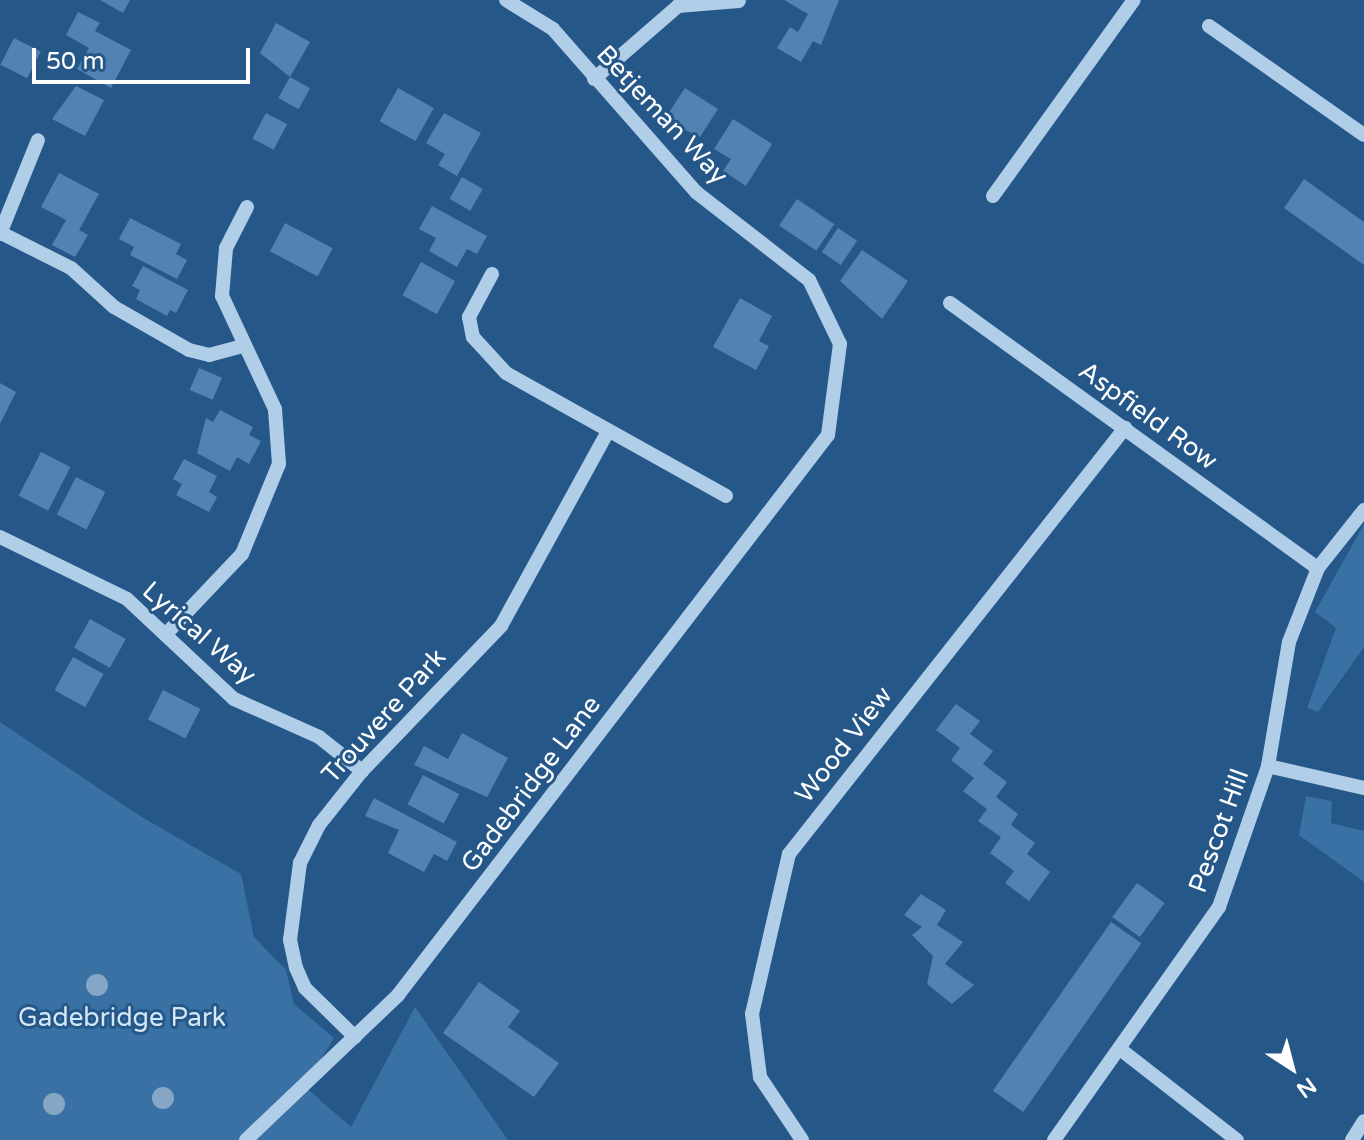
<!DOCTYPE html>
<style>
body{margin:0}
#map{position:relative;width:1364px;height:1140px;overflow:hidden;background:#255788;font-family:"Varela Round",sans-serif}
div>[style]{position:absolute}
.green>*{inset:0;background:#3971a5}
.building>*{inset:0;background:#5182b2;transform-origin:0 0}
.minor>*{height:14px;margin:-7px;padding:0 7px;transform-origin:7px;border-radius:7px;background:#b1cee9}
.trees>*{width:22px;height:22px;margin:-11px;border-radius:50%;background:#86a6c5}
span{translate:-50% -50%;white-space:nowrap;text-align:center;line-height:1.15;-webkit-text-stroke:6px #255788;paint-order:stroke}
.street-label{font-size:26px;color:#fff}
.park-label{font-size:26px;color:#d5e7f7}
.north{position:absolute;left:1252px;top:1028px;width:80px;height:80px;-webkit-text-stroke:6px #255788;paint-order:stroke;rotate:144deg;font-size:22px;font-weight:700;line-height:32px;text-align:center;color:#fff}
.north::after{content:'';display:block;margin:auto;width:28px;height:36px;background:#fff;clip-path:polygon(50% 0,100% 100%,50% 72%,0 100%)}
.scale{position:absolute;left:32px;top:48px;width:218px;height:36px;box-sizing:border-box;border:4px solid #fff;border-top:0;padding-left:10px;font-size:24px;line-height:28px;white-space:nowrap;color:#fff;-webkit-text-stroke:6px #255788;paint-order:stroke}
</style>
<div id="map">
<div class="green">
<i style="clip-path:polygon(1364px 524px,1364px 647px,1318px 712px,1307px 708px,1336px 628px,1315px 612px)"></i>
<i style="clip-path:polygon(0 722px,140px 816px,241px 874px,254px 937px,286px 970px,294px 1004px,334px 1038px,304px 1086px,351px 1127px,415px 1007px,508px 1140px,0 1140px)"></i>
<i style="clip-path:polygon(1306px 796px,1332px 801px,1331px 823px,1364px 831px,1364px 882px,1299px 835px)"></i>
</div>
<div class="building">
<i style="clip-path:polygon(100px 0,130px 0,123px 13px)"></i>
<i style="clip-path:polygon(784px 0,839px 0,821px 45px,813px 41px,801px 62px,777px 48px,790px 27px,798px 32px,808px 14px)"></i>
<i style="clip-path:polygon(78px 12px,100px 23px,95px 31px,131px 50px,111px 88px,77px 69px,89px 48px,66px 35px)"></i>
<i style="clip-path:polygon(276px 23px,310px 42px,290px 77px,260px 53px)"></i>
<i style="left:14px;top:38px;width:30px;height:30px;rotate:27deg"></i>
<i style="left:290px;top:77px;width:23px;height:24px;rotate:29deg"></i>
<i style="clip-path:polygon(76px 86px,104px 100px,85px 136px,52px 119px)"></i>
<i style="left:398px;top:88px;width:41px;height:38px;rotate:29deg"></i>
<i style="clip-path:polygon(685px 88px,718px 109px,700px 137px,664px 120px)"></i>
<i style="left:266px;top:113px;width:24px;height:29px;rotate:28deg"></i>
<i style="clip-path:polygon(444px 113px,481px 133px,457px 176px,438px 165px,445px 154px,426px 143px)"></i>
<i style="clip-path:polygon(733px 119px,772px 144px,746px 186px,723px 171px,731px 159px,714px 149px)"></i>
<i style="clip-path:polygon(59px 173px,99px 194px,79px 230px,88px 235px,75px 257px,52px 245px,66px 220px,41px 207px)"></i>
<i style="left:462px;top:177px;width:24px;height:25px;rotate:30deg"></i>
<i style="clip-path:polygon(1304px 179px,1364px 222px,1364px 265px,1284px 208px)"></i>
<i style="left:797px;top:199px;width:45px;height:32px;rotate:34deg"></i>
<i style="clip-path:polygon(432px 206px,487px 236px,477px 254px,467px 249px,457px 267px,429px 251px,436px 238px,419px 229px)"></i>
<i style="clip-path:polygon(130px 218px,181px 244px,176px 254px,187px 260px,177px 279px,130px 255px,134px 247px,119px 239px)"></i>
<i style="left:285px;top:223px;width:54px;height:32px;rotate:28deg"></i>
<i style="left:838px;top:228px;width:23px;height:29px;rotate:34deg"></i>
<i style="clip-path:polygon(862px 250px,908px 281px,882px 319px,840px 281px)"></i>
<i style="left:421px;top:262px;width:39px;height:38px;rotate:29deg"></i>
<i style="clip-path:polygon(143px 266px,188px 290px,176px 313px,170px 310px,167px 316px,136px 299px,140px 290px,132px 286px)"></i>
<i style="clip-path:polygon(740px 298px,772px 316px,759px 341px,769px 346px,756px 370px,713px 347px)"></i>
<i style="left:199px;top:368px;width:25px;height:24px;rotate:23deg"></i>
<i style="clip-path:polygon(0 383px,16px 392px,0 424px)"></i>
<i style="clip-path:polygon(220px 410px,253px 427px,249px 435px,261px 441px,249px 464px,237px 457px,230px 471px,197px 453px,206px 418px,213px 422px)"></i>
<i style="left:41px;top:452px;width:33px;height:49px;rotate:27deg"></i>
<i style="clip-path:polygon(184px 459px,217px 476px,209px 492px,217px 497px,209px 512px,176px 495px,182px 484px,173px 479px)"></i>
<i style="left:76px;top:477px;width:33px;height:42px;rotate:27deg"></i>
<i style="left:90px;top:619px;width:41px;height:33px;rotate:29deg"></i>
<i style="left:73px;top:657px;width:35px;height:38px;rotate:29deg"></i>
<i style="left:163px;top:690px;width:42px;height:33px;rotate:27deg"></i>
<i style="clip-path:polygon(956px 704px,980px 721px,970px 734px,993px 751px,983px 764px,1007px 782px,996px 797px,1018px 814px,1011px 825px,1035px 843px,1027px 854px,1050px 872px,1029px 901px,1005px 883px,1014px 871px,990px 853px,1001px 837px,978px 821px,987px 809px,963px 791px,974px 778px,951px 760px,960px 748px,936px 730px)"></i>
<i style="clip-path:polygon(462px 733px,508px 758px,487px 797px,414px 765px,424px 746px,448px 759px)"></i>
<i style="left:423px;top:775px;width:41px;height:33px;rotate:28deg"></i>
<i style="clip-path:polygon(374px 798px,457px 842px,447px 861px,434px 854px,424px 872px,388px 853px,399px 830px,365px 816px)"></i>
<i style="left:1137px;top:883px;width:34px;height:42px;rotate:36deg"></i>
<i style="clip-path:polygon(921px 894px,946px 910px,937px 925px,963px 942px,945px 964px,974px 985px,952px 1004px,927px 984px,933px 956px,912px 935px,922px 927px,904px 915px)"></i>
<i style="left:1111px;top:922px;width:37px;height:206px;rotate:35deg"></i>
<i style="clip-path:polygon(479px 982px,520px 1011px,508px 1027px,559px 1063px,534px 1097px,443px 1033px)"></i>
</div>
<div class="minor">
<i style="left:1209px;top:26px;width:189px;rotate:35.1deg"></i>
<i style="left:594px;top:79px;width:111px;rotate:-41deg"></i>
<i style="left:678px;top:6px;width:61px;rotate:-4.7deg"></i>
<i style="left:993px;top:196px;width:241px;rotate:-54.3deg"></i>
<i style="left:1px;top:233px;width:78px;rotate:26.6deg"></i>
<i style="left:71px;top:268px;width:58px;rotate:42.2deg"></i>
<i style="left:114px;top:307px;width:86px;rotate:29.8deg"></i>
<i style="left:189px;top:350px;width:21px;rotate:14deg"></i>
<i style="left:209px;top:355px;width:34px;rotate:-15deg"></i>
<i style="left:0;top:234px;width:101px;rotate:-68deg"></i>
<i style="left:492px;top:274px;width:49px;rotate:118.1deg"></i>
<i style="left:469px;top:317px;width:20px;rotate:79deg"></i>
<i style="left:473px;top:337px;width:49px;rotate:47.5deg"></i>
<i style="left:506px;top:373px;width:252px;rotate:29.2deg"></i>
<i style="left:950px;top:303px;width:453px;rotate:35.8deg"></i>
<i style="left:0;top:537px;width:141px;rotate:26deg"></i>
<i style="left:127px;top:599px;width:146px;rotate:43.1deg"></i>
<i style="left:234px;top:699px;width:93px;rotate:24.1deg"></i>
<i style="left:319px;top:737px;width:55px;rotate:38.3deg"></i>
<i style="left:167px;top:633px;width:109px;rotate:-46.5deg"></i>
<i style="left:242px;top:554px;width:97px;rotate:-67.7deg"></i>
<i style="left:279px;top:464px;width:55px;rotate:-94.2deg"></i>
<i style="left:275px;top:409px;width:125px;rotate:-115.1deg"></i>
<i style="left:222px;top:296px;width:48px;rotate:-85.2deg"></i>
<i style="left:226px;top:248px;width:46px;rotate:-62.9deg"></i>
<i style="left:1268px;top:766px;width:98px;rotate:12.9deg"></i>
<i style="left:355px;top:1037px;width:70px;rotate:-135.6deg"></i>
<i style="left:305px;top:988px;width:22px;rotate:-114deg"></i>
<i style="left:296px;top:968px;width:29px;rotate:-102deg"></i>
<i style="left:290px;top:940px;width:78px;rotate:-82.6deg"></i>
<i style="left:300px;top:863px;width:42px;rotate:-63.4deg"></i>
<i style="left:319px;top:825px;width:69px;rotate:-51.5deg"></i>
<i style="left:362px;top:771px;width:201px;rotate:-46.2deg"></i>
<i style="left:501px;top:626px;width:220px;rotate:-61.2deg"></i>
<i style="left:1120px;top:1049px;width:148px;rotate:37.9deg"></i>
<i style="left:246px;top:1140px;width:210px;rotate:-43.6deg"></i>
<i style="left:398px;top:995px;width:706px;rotate:-52.48deg"></i>
<i style="left:828px;top:435px;width:92px;rotate:-82.5deg"></i>
<i style="left:840px;top:344px;width:71px;rotate:-115.8deg"></i>
<i style="left:809px;top:280px;width:143px;rotate:-142.1deg"></i>
<i style="left:696px;top:192px;width:217px;rotate:-131.3deg"></i>
<i style="left:553px;top:29px;width:55px;rotate:-148.3deg"></i>
<i style="left:802px;top:1140px;width:76px;rotate:-123.7deg"></i>
<i style="left:760px;top:1077px;width:64px;rotate:-97.2deg"></i>
<i style="left:752px;top:1014px;width:164px;rotate:-77deg"></i>
<i style="left:789px;top:854px;width:543px;rotate:-51.74deg"></i>
<i style="left:1054px;top:1140px;width:286px;rotate:-54.7deg"></i>
<i style="left:1219px;top:907px;width:149px;rotate:-70.8deg"></i>
<i style="left:1268px;top:766px;width:126px;rotate:-80.4deg"></i>
<i style="left:1289px;top:642px;width:79px;rotate:-68.6deg"></i>
<i style="left:1318px;top:568px;width:74px;rotate:-51.6deg"></i>
<i style="left:1352px;top:1140px;width:22px;rotate:-58deg"></i>
</div>
<div class="trees">
<i style="left:97px;top:985px"></i>
<i style="left:163px;top:1098px"></i>
<i style="left:54px;top:1104px"></i>
</div>
<div class="street-label">
<span style="left:662px;top:115px;rotate:47deg">Betjeman Way</span>
<span style="left:1148px;top:416px;rotate:36deg">Aspfield Row</span>
<span style="left:199px;top:633px;rotate:41deg">Lyrical Way</span>
<span style="left:384px;top:716px;rotate:-48deg">Trouvere Park</span>
<span style="left:844px;top:745px;rotate:-52deg">Wood View</span>
<span style="left:531px;top:784px;rotate:-53deg">Gadebridge Lane</span>
<span style="left:1219px;top:831px;rotate:-70deg">Pescot Hill</span>
</div>
<div class="park-label">
<span style="left:122px;top:1018px">Gadebridge Park</span>
</div>
<div class="north">N</div>
<div class="scale">50 m</div>
</div>
